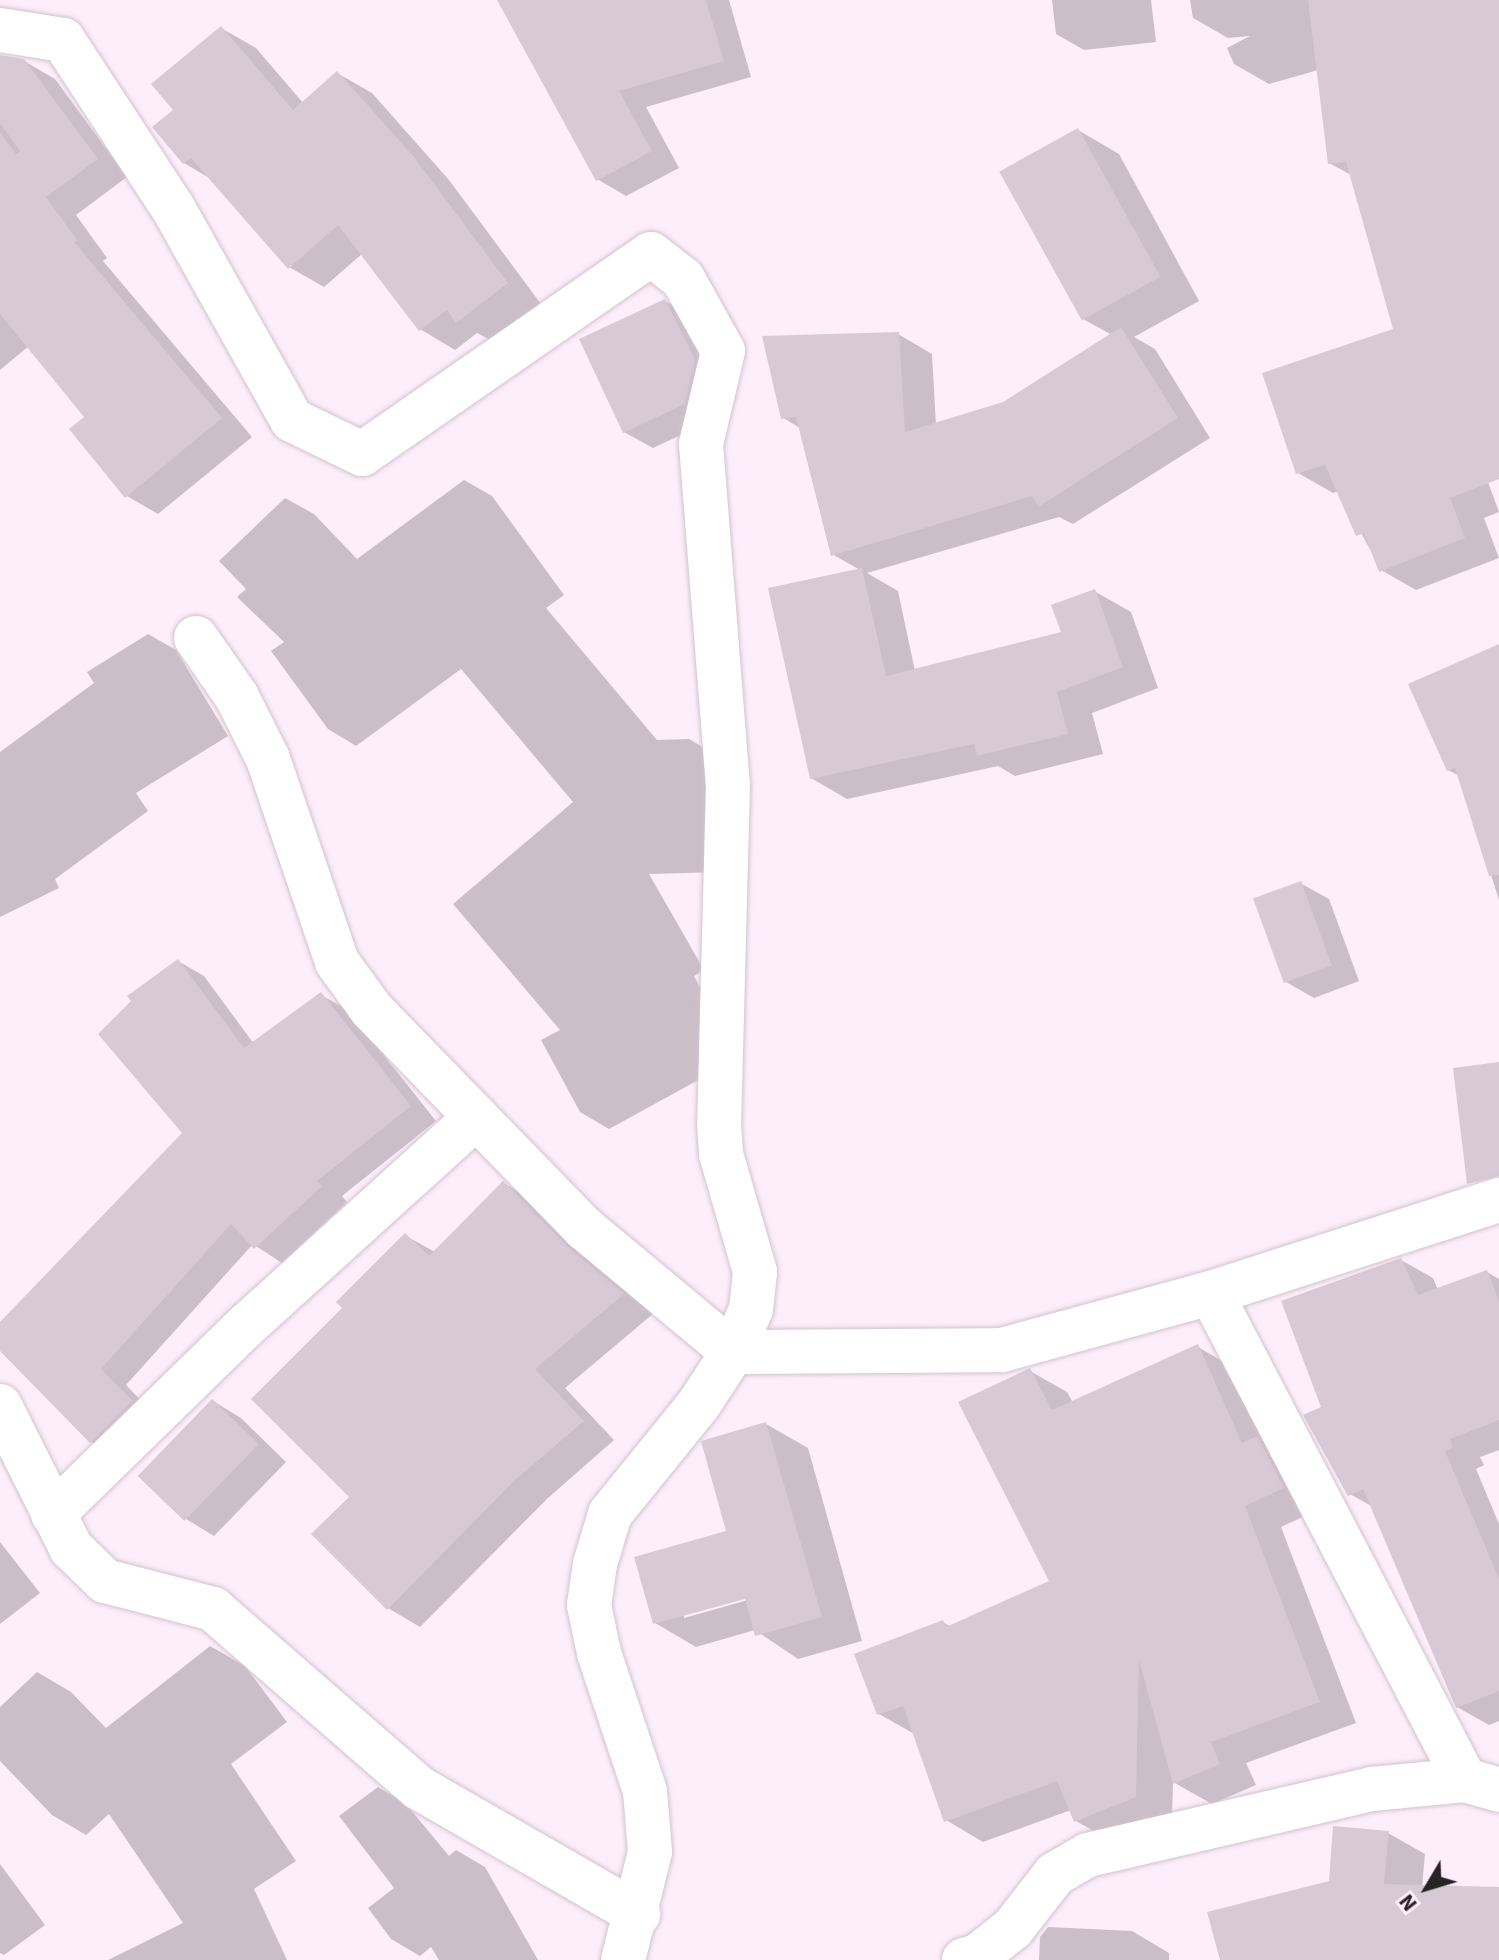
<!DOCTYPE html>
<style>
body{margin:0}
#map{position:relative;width:1499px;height:1960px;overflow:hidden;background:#fdeefb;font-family:"Source Sans 3",sans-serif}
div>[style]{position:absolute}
.shadow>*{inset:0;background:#0003}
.building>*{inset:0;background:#d7c9d6;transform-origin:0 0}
.roads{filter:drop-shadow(0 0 2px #d1c3cf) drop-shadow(0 0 2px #d1c3cf)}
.minor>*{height:44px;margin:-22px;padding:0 22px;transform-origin:22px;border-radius:22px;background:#fff}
span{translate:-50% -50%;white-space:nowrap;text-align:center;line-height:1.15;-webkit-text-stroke:6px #fdeefb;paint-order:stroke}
.north{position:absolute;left:1387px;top:1848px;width:80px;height:80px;-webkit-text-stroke:6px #fdeefb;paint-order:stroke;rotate:232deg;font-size:22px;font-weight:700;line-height:32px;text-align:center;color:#282327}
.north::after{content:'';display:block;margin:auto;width:28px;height:36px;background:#282327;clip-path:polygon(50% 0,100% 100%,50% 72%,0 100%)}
</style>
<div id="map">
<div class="shadow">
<i style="clip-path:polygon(509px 0,729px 0,751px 77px,646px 107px,679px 168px,626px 196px,597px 179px)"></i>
<i style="clip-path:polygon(1052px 0,1151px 0,1156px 42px,1084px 50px,1056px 34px)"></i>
<i style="clip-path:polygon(1190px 0,1499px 0,1499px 467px,1484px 471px,1499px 512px,1484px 518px,1499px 558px,1416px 590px,1381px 570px,1339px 491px,1333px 493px,1298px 473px,1396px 331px,1353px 176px,1329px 163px,1318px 70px,1269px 84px,1234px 64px,1227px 48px,1250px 36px,1228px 38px,1193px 18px)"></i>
<i style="clip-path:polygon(221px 28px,256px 48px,303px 103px,337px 73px,372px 93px,449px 180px,541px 304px,492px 341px,477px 333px,455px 350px,420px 329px,362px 254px,324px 287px,289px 267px,211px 179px,184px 163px,176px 110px)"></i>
<i style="clip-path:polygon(0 57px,24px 61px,55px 79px,127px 177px,76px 215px,107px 258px,103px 261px,252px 437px,158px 514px,127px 496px,87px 417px,29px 346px,0 370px)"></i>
<i style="clip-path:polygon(1078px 130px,1119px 154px,1199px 301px,1134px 337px,1155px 349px,1210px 438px,1073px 524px,1059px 517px,867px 573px,898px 591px,915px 671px,1064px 633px,1094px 591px,1131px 612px,1158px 688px,1092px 713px,1103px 754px,1015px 776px,998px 766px,847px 799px,811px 778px,860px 570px,832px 554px,800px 428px,782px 417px,898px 334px,932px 354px,936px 425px,1004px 404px,1112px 335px,1083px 319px)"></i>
<i style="clip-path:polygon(665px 301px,694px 317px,713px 420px,653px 448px,624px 432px)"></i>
<i style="clip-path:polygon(464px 480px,492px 496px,564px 595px,546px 608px,657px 740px,689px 739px,718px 756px,722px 872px,649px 874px,704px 970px,694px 976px,725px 1034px,724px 1066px,609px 1129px,580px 1112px,541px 1040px,560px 1030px,453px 904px,573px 802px,461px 669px,356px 746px,328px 729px,271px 651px,284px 642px,237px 597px,246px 589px,219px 561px,285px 498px,314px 514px,357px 559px)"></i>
<i style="clip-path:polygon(148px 634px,176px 650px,228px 736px,136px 793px,148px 811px,55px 879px,59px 888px,0 917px,0 752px,94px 683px,87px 672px)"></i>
<i style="clip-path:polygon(1499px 646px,1499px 900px,1460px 776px,1448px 770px)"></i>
<i style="clip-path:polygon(1300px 883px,1329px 899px,1359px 981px,1314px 998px,1286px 982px)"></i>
<i style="clip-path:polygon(178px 961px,204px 976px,254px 1044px,321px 995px,348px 1010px,436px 1121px,342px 1196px,347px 1202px,282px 1263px,253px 1244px,126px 1385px,157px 1417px,117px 1457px,91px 1442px,0 1340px,0 1325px,185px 1133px)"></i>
<i style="clip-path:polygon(504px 1183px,535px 1202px,654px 1313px,565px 1388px,614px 1440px,548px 1498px,420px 1627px,388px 1608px,351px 1497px,345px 1308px,406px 1236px,435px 1252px)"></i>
<i style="clip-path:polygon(1401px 1260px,1433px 1278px,1438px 1290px,1487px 1272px,1499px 1279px,1499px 1450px,1480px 1457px,1484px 1465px,1476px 1469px,1499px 1524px,1499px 1721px,1489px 1725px,1457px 1707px,1373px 1507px,1350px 1494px,1324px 1408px)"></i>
<i style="clip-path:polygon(1198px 1347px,1234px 1368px,1320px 1509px,1281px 1527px,1356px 1723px,1246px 1763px,1256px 1785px,1212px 1804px,1173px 1782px,1172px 1818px,1113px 1842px,1076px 1821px,1071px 1810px,983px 1842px,946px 1820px,916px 1735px,879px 1714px,943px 1622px,951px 1627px,1052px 1582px,1030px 1371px,1067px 1392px,1073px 1403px)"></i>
<i style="clip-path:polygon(213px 1401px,241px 1418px,286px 1462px,214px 1536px,186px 1519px)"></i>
<i style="clip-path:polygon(evenodd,766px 1424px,808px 1448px,862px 1641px,798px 1659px,755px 1630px,696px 1647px,655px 1623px,729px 1532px,766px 1424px,754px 1594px,755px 1598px,684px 1618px,684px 1614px,754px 1594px)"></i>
<i style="clip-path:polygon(0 1542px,40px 1593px,0 1624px)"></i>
<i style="clip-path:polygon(210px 1646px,245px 1666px,287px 1722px,231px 1764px,296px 1861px,254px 1889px,287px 1960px,108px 1960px,183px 1923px,109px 1814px,86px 1835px,52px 1815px,0 1761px,0 1707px,37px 1672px,71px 1692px,106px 1728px)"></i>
<i style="clip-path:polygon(378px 1787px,406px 1804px,449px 1856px,456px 1850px,485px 1867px,538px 1960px,439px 1960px,431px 1947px,420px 1956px,391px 1939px,368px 1908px,394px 1888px,339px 1816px)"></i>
<i style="clip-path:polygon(1388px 1833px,1425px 1854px,1422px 1887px,1499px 1889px,1499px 1960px,1222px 1960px,1331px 1883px)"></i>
<i style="clip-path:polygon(0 1864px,45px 1925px,4px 1955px,0 1953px)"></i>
<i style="clip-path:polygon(1048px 1927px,1132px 1931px,1169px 1953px,1169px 1960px,1039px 1960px,1040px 1937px)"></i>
</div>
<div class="building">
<i style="clip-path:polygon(497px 0,706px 0,724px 61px,619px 91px,652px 151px,596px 181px)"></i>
<i style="clip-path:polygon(1308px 0,1499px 0,1499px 479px,1450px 498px,1465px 538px,1379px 572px,1364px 533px,1356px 536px,1325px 465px,1296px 474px,1262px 373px,1393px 329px,1346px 162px,1328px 164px)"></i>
<i style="clip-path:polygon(221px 26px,293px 110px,337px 71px,414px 157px,508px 283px,456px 323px,447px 310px,419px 331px,338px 225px,288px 269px,191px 158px,183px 164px,152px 127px,173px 110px,151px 84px)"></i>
<i style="clip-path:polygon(0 55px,24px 59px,98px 159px,46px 197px,77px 240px,74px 242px,222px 418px,125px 498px,69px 429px,84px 417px,0 314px,0 132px,16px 154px,20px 151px,0 123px)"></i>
<i style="left:1078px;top:128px;width:170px;height:90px;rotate:61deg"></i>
<i style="clip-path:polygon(665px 299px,695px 359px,685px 404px,623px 433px,579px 339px)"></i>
<i style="clip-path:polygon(1121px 327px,1178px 418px,1038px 507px,1032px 496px,831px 556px,796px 417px,781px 419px,762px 336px,899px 332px,905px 432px,1003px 402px)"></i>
<i style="clip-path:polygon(862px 568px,886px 676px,1061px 632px,1051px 605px,1095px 589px,1123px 667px,1057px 692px,1068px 734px,977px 756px,974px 744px,810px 779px,768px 588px)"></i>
<i style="clip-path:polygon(1499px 644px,1499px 875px,1489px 876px,1455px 768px,1447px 771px,1408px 684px)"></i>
<i style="left:1301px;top:881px;width:90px;height:51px;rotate:70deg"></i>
<i style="clip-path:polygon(178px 959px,244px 1048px,321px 992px,411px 1106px,317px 1181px,322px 1186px,254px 1249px,231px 1224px,101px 1369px,133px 1401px,90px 1443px,0 1351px,0 1322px,182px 1133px,98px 1034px,131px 1001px,127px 996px)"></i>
<i style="clip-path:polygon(1499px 1062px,1499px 1176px,1467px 1184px,1453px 1068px)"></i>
<i style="clip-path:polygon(503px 1181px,568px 1247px,624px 1294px,535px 1369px,584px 1421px,515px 1480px,387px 1610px,311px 1534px,349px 1497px,251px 1399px,342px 1308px,336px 1302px,405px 1233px,429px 1256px)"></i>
<i style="clip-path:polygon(1401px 1258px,1418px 1295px,1487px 1270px,1499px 1301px,1499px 1420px,1450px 1439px,1453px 1447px,1445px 1451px,1499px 1579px,1499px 1691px,1456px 1708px,1363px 1489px,1348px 1496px,1303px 1415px,1321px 1407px,1281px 1301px)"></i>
<i style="clip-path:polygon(1198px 1344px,1242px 1443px,1257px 1436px,1284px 1488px,1245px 1506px,1320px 1702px,1211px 1742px,1220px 1764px,1173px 1784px,1139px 1660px,1136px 1797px,1074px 1822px,1057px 1781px,944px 1822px,903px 1706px,877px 1715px,854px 1654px,943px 1620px,946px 1627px,1049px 1581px,958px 1402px,1030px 1368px,1052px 1410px)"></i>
<i style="left:212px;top:1399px;width:65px;height:107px;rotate:44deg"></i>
<i style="clip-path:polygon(766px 1422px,822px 1617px,755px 1636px,745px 1599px,653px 1624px,634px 1557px,726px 1531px,701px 1441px)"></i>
<i style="clip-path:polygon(1333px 1826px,1389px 1831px,1384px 1884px,1499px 1887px,1499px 1960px,1220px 1960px,1207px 1912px,1329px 1881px)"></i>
</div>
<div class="roads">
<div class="minor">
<i style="left:0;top:30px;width:64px;rotate:9deg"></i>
<i style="left:63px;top:40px;width:201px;rotate:56.8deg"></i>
<i style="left:173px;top:208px;width:243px;rotate:60.7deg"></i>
<i style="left:292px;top:420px;width:78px;rotate:25.9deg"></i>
<i style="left:362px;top:454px;width:351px;rotate:-34.7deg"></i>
<i style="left:651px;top:254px;width:41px;rotate:38deg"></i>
<i style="left:683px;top:279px;width:82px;rotate:60.9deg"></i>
<i style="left:723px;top:351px;width:96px;rotate:103.3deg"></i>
<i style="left:701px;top:444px;width:341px;rotate:85.5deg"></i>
<i style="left:728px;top:784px;width:340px;rotate:91.5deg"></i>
<i style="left:719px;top:1124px;width:30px;rotate:86deg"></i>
<i style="left:721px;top:1154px;width:123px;rotate:73.9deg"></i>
<i style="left:755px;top:1272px;width:37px;rotate:96deg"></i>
<i style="left:751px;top:1309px;width:47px;rotate:112.7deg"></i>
<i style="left:733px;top:1352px;width:62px;rotate:123.2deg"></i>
<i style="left:699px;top:1404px;width:141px;rotate:129deg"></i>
<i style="left:610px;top:1514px;width:52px;rotate:106.7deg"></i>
<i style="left:595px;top:1564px;width:41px;rotate:98.3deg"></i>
<i style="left:589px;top:1605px;width:49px;rotate:78.2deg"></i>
<i style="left:599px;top:1653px;width:145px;rotate:71.6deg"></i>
<i style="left:645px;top:1791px;width:61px;rotate:85.3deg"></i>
<i style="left:650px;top:1852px;width:111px;rotate:104deg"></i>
<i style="left:196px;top:638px;width:72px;rotate:55.2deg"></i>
<i style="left:237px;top:697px;width:69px;rotate:63.4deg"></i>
<i style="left:268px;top:759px;width:214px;rotate:71.2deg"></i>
<i style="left:337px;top:962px;width:59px;rotate:53.9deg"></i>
<i style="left:372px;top:1010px;width:304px;rotate:45.8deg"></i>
<i style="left:584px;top:1228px;width:194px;rotate:39.8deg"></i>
<i style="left:733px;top:1352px;width:269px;rotate:-0.4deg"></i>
<i style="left:1002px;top:1350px;width:217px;rotate:-15.3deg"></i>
<i style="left:1211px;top:1293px;width:303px;rotate:-17.9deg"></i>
<i style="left:1211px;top:1293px;width:549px;rotate:62.46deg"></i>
<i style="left:0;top:1406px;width:159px;rotate:63.4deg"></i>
<i style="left:71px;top:1548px;width:47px;rotate:44.1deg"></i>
<i style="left:105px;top:1581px;width:112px;rotate:14.5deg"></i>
<i style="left:213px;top:1609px;width:273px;rotate:41deg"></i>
<i style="left:419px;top:1788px;width:253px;rotate:29.9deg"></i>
<i style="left:53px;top:1514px;width:272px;rotate:-44.3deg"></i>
<i style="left:248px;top:1324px;width:308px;rotate:-42.2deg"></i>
<i style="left:964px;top:1960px;width:15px;rotate:-16deg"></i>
<i style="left:978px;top:1956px;width:45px;rotate:-38.7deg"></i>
<i style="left:1013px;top:1928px;width:68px;rotate:-52.1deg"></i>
<i style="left:1055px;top:1874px;width:38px;rotate:-30deg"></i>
<i style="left:1088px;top:1855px;width:292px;rotate:-13.1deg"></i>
<i style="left:1372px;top:1789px;width:93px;rotate:-5.5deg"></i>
<i style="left:1465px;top:1780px;width:35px;rotate:16deg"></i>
</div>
</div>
<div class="north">N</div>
</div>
